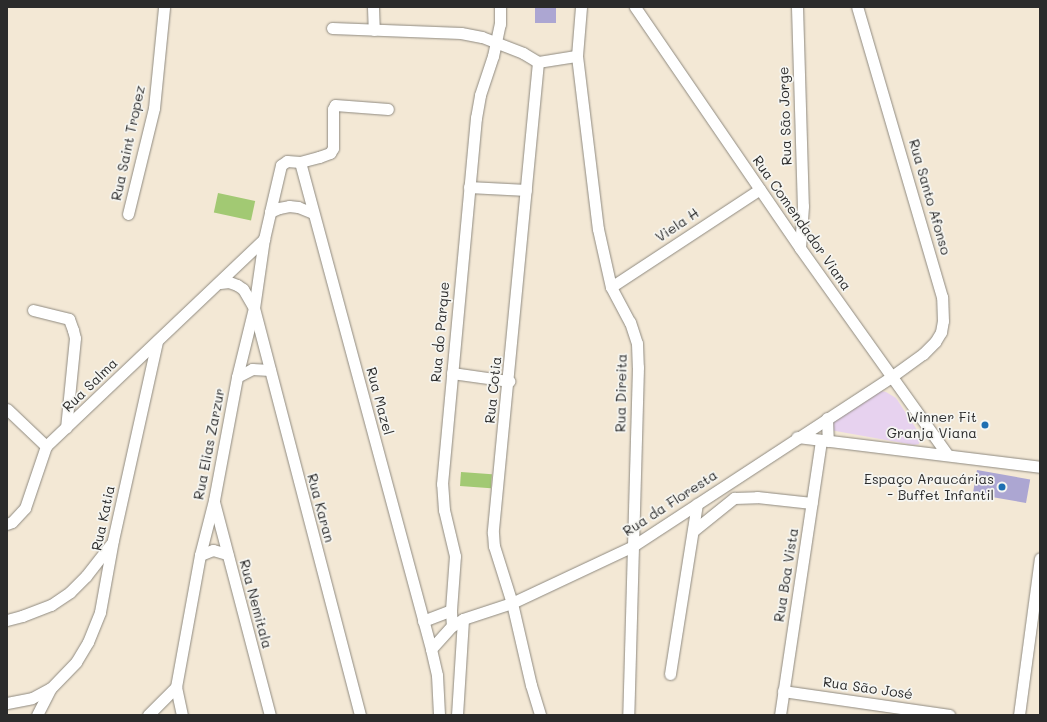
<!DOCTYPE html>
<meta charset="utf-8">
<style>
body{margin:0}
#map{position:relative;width:1047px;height:722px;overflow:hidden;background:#f3e8d5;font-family:Mali,sans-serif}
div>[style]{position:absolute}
.built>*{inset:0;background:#e7d2ef}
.green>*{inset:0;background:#a2c973;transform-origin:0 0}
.building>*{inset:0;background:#aca6d2;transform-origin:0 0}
.roads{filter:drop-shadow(0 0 1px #8f8a80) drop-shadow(0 0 1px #8f8a80)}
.minor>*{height:11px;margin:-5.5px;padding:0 5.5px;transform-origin:5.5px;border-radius:5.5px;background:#fff}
.dots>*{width:11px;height:11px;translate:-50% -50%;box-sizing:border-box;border:2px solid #f6f6f2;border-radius:50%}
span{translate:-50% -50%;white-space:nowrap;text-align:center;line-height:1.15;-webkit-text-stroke:3.5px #f6f6f2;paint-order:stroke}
.street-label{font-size:14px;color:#2b2b2b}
.poi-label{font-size:14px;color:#2b2b2b}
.right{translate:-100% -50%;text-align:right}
.frame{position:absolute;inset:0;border:8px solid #2b2b2b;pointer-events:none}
</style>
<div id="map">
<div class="built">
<i style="clip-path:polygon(876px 390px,886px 392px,896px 398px,921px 436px,919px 444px,914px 445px,830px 430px,830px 420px)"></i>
</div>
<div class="green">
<i style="left:218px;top:193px;width:38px;height:20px;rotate:12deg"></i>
<i style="left:461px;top:472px;width:31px;height:14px;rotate:4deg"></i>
</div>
<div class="building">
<i style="left:535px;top:7px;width:21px;height:16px"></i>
<i style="left:977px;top:470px;width:54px;height:24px;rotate:10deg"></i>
</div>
<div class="roads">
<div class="minor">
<i style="left:373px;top:7px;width:23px;rotate:88deg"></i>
<i style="left:581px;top:7px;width:49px;rotate:94.7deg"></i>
<i style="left:577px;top:56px;width:174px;rotate:83.1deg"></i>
<i style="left:598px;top:229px;width:59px;rotate:77.4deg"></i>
<i style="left:611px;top:287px;width:40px;rotate:62deg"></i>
<i style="left:630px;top:322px;width:22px;rotate:72deg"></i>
<i style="left:637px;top:343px;width:24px;rotate:88deg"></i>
<i style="left:638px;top:367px;width:348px;rotate:91.6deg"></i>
<i style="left:635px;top:7px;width:292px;rotate:55.6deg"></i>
<i style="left:800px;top:248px;width:253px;rotate:54.5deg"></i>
<i style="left:797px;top:7px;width:199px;rotate:88.3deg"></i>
<i style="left:803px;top:206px;width:42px;rotate:94.1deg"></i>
<i style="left:332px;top:28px;width:129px;rotate:2.2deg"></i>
<i style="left:461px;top:33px;width:21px;rotate:11deg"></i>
<i style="left:482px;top:37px;width:44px;rotate:21.3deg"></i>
<i style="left:523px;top:53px;width:17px;rotate:31deg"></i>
<i style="left:538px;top:62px;width:39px;rotate:-9deg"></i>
<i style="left:538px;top:62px;width:473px;rotate:95.5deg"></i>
<i style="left:493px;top:533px;width:13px;rotate:86deg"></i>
<i style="left:494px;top:546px;width:60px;rotate:72.5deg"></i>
<i style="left:512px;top:603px;width:84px;rotate:77deg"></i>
<i style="left:531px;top:685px;width:31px;rotate:73deg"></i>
<i style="left:300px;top:162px;width:504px;rotate:74.94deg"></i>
<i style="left:431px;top:649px;width:27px;rotate:77deg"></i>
<i style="left:437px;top:675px;width:40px;rotate:87.1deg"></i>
<i style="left:469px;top:187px;width:57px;rotate:3deg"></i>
<i style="left:270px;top:212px;width:48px;rotate:-76.8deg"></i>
<i style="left:281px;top:165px;width:7px;rotate:-34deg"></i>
<i style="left:287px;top:161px;width:13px;rotate:4deg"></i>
<i style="left:300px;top:162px;width:20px;rotate:-15deg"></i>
<i style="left:319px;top:157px;width:12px;rotate:-20deg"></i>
<i style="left:330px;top:153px;width:6px;rotate:-59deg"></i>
<i style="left:333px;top:148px;width:39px;rotate:-90deg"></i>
<i style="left:333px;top:109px;width:4px;rotate:-63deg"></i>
<i style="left:335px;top:105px;width:53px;rotate:4.3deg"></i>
<i style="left:128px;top:214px;width:109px;rotate:-76.2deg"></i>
<i style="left:154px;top:108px;width:101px;rotate:-84.3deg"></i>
<i style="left:220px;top:283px;width:9px;rotate:-6deg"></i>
<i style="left:229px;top:282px;width:9px;rotate:21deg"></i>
<i style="left:237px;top:285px;width:7px;rotate:34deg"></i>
<i style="left:243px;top:289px;width:22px;rotate:60deg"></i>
<i style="left:254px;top:308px;width:421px;rotate:75.4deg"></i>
<i style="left:611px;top:287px;width:178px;rotate:-33.3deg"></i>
<i style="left:33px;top:310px;width:37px;rotate:14deg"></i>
<i style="left:69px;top:319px;width:12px;rotate:70deg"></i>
<i style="left:73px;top:330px;width:8px;rotate:76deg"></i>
<i style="left:75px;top:338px;width:90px;rotate:95.7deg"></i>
<i style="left:452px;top:373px;width:58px;rotate:8deg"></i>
<i style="left:237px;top:377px;width:17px;rotate:-28deg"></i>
<i style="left:252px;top:369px;width:18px;rotate:3deg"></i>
<i style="left:7px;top:409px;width:54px;rotate:43.5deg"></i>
<i style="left:827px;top:418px;width:23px;rotate:88deg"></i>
<i style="left:797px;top:437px;width:245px;rotate:7deg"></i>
<i style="left:214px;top:502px;width:220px;rotate:75.3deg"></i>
<i style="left:7px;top:524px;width:5px;rotate:-22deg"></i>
<i style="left:12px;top:522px;width:19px;rotate:-47deg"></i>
<i style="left:25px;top:508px;width:65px;rotate:-71.3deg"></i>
<i style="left:46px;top:446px;width:301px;rotate:-43.5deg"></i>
<i style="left:693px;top:531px;width:53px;rotate:-38.8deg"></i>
<i style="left:734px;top:498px;width:23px;rotate:-2deg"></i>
<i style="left:757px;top:497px;width:55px;rotate:6.2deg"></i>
<i style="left:200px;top:555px;width:14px;rotate:-21deg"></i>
<i style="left:213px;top:550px;width:15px;rotate:16deg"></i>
<i style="left:7px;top:620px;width:16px;rotate:-15deg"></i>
<i style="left:22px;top:616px;width:31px;rotate:-21deg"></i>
<i style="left:51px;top:605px;width:23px;rotate:-34deg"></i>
<i style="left:70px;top:592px;width:23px;rotate:-45deg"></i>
<i style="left:86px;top:576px;width:41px;rotate:-52deg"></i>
<i style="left:423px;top:621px;width:30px;rotate:-21deg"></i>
<i style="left:452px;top:626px;width:16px;rotate:-94deg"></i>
<i style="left:451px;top:610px;width:54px;rotate:-85.8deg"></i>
<i style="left:455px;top:556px;width:47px;rotate:-103.4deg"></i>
<i style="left:444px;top:510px;width:26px;rotate:-94deg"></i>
<i style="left:442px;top:484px;width:368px;rotate:-84.7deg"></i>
<i style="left:476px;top:118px;width:23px;rotate:-80deg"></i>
<i style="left:480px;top:95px;width:41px;rotate:-71.6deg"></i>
<i style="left:493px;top:56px;width:33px;rotate:-78deg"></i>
<i style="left:500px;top:24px;width:17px;rotate:-90deg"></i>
<i style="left:431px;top:649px;width:31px;rotate:-48deg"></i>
<i style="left:452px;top:626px;width:13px;rotate:-32deg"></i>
<i style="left:463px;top:619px;width:52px;rotate:-18.1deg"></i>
<i style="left:512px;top:603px;width:134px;rotate:-25.2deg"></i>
<i style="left:633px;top:546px;width:308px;rotate:-33.2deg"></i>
<i style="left:891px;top:377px;width:39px;rotate:-36deg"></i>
<i style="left:923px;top:354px;width:17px;rotate:-45deg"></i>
<i style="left:935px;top:342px;width:12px;rotate:-59deg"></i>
<i style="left:941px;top:332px;width:11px;rotate:-80deg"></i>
<i style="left:943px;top:321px;width:24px;rotate:-92deg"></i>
<i style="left:942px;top:297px;width:302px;rotate:-106.3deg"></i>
<i style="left:670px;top:674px;width:172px;rotate:-81deg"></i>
<i style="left:176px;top:687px;width:29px;rotate:78deg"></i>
<i style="left:783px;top:691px;width:168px;rotate:8.2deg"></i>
<i style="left:7px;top:703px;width:25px;rotate:-11deg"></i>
<i style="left:32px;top:698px;width:21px;rotate:-28deg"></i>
<i style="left:37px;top:715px;width:30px;rotate:-63deg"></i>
<i style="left:51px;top:688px;width:36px;rotate:-46deg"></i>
<i style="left:76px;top:662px;width:23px;rotate:-59deg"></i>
<i style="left:88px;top:642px;width:32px;rotate:-68deg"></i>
<i style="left:100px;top:612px;width:73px;rotate:-79.8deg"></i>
<i style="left:113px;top:540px;width:204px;rotate:-77.5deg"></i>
<i style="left:148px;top:715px;width:40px;rotate:-45deg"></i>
<i style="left:176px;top:687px;width:134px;rotate:-79.7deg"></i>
<i style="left:200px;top:555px;width:57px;rotate:-75.7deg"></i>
<i style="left:214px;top:500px;width:125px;rotate:-79.4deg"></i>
<i style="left:237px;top:377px;width:71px;rotate:-76.2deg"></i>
<i style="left:254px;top:308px;width:70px;rotate:-81.8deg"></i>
<i style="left:264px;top:239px;width:28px;rotate:-77deg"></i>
<i style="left:270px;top:212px;width:10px;rotate:-24deg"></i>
<i style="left:279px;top:208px;width:10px;rotate:-11deg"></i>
<i style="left:289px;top:206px;width:9px;rotate:6deg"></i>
<i style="left:298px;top:207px;width:16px;rotate:22deg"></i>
<i style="left:457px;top:715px;width:96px;rotate:-86.4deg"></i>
<i style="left:780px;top:715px;width:278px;rotate:-81.5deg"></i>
<i style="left:1019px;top:715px;width:158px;rotate:-82.4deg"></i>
</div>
</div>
<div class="dots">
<i style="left:985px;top:425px;background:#1f6fb2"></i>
<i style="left:1002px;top:487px;background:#1f6fb2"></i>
</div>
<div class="street-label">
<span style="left:785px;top:116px;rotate:-92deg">Rua São Jorge</span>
<span style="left:128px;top:143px;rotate:-78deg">Rua Saint Tropez</span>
<span style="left:930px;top:197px;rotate:74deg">Rua Santo Afonso</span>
<span style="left:802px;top:223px;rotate:55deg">Rua Comendador Viana</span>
<span style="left:677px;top:225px;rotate:-34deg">Viela H</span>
<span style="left:440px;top:332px;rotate:-85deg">Rua do Parque</span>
<span style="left:90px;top:385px;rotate:-44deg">Rua Salma</span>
<span style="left:493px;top:390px;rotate:-84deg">Rua Cotia</span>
<span style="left:621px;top:393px;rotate:-89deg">Rua Direita</span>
<span style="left:380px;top:401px;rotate:75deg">Rua Mazel</span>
<span style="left:209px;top:444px;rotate:-79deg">Rua Elias Zarzur</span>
<span style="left:670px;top:503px;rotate:-33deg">Rua da Floresta</span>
<span style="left:321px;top:508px;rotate:75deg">Rua Karan</span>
<span style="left:103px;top:518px;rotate:-78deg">Rua Katia</span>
<span style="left:786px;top:575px;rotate:-81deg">Rua Boa Vista</span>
<span style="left:256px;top:604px;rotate:75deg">Rua Nemitala</span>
<span style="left:868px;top:688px;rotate:8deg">Rua São José</span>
</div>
<div class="poi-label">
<span class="right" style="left:977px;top:425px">Winner Fit<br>Granja Viana</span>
<span class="right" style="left:994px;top:487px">Espaço Araucárias<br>- Buffet Infantil</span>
</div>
<div class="frame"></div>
</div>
